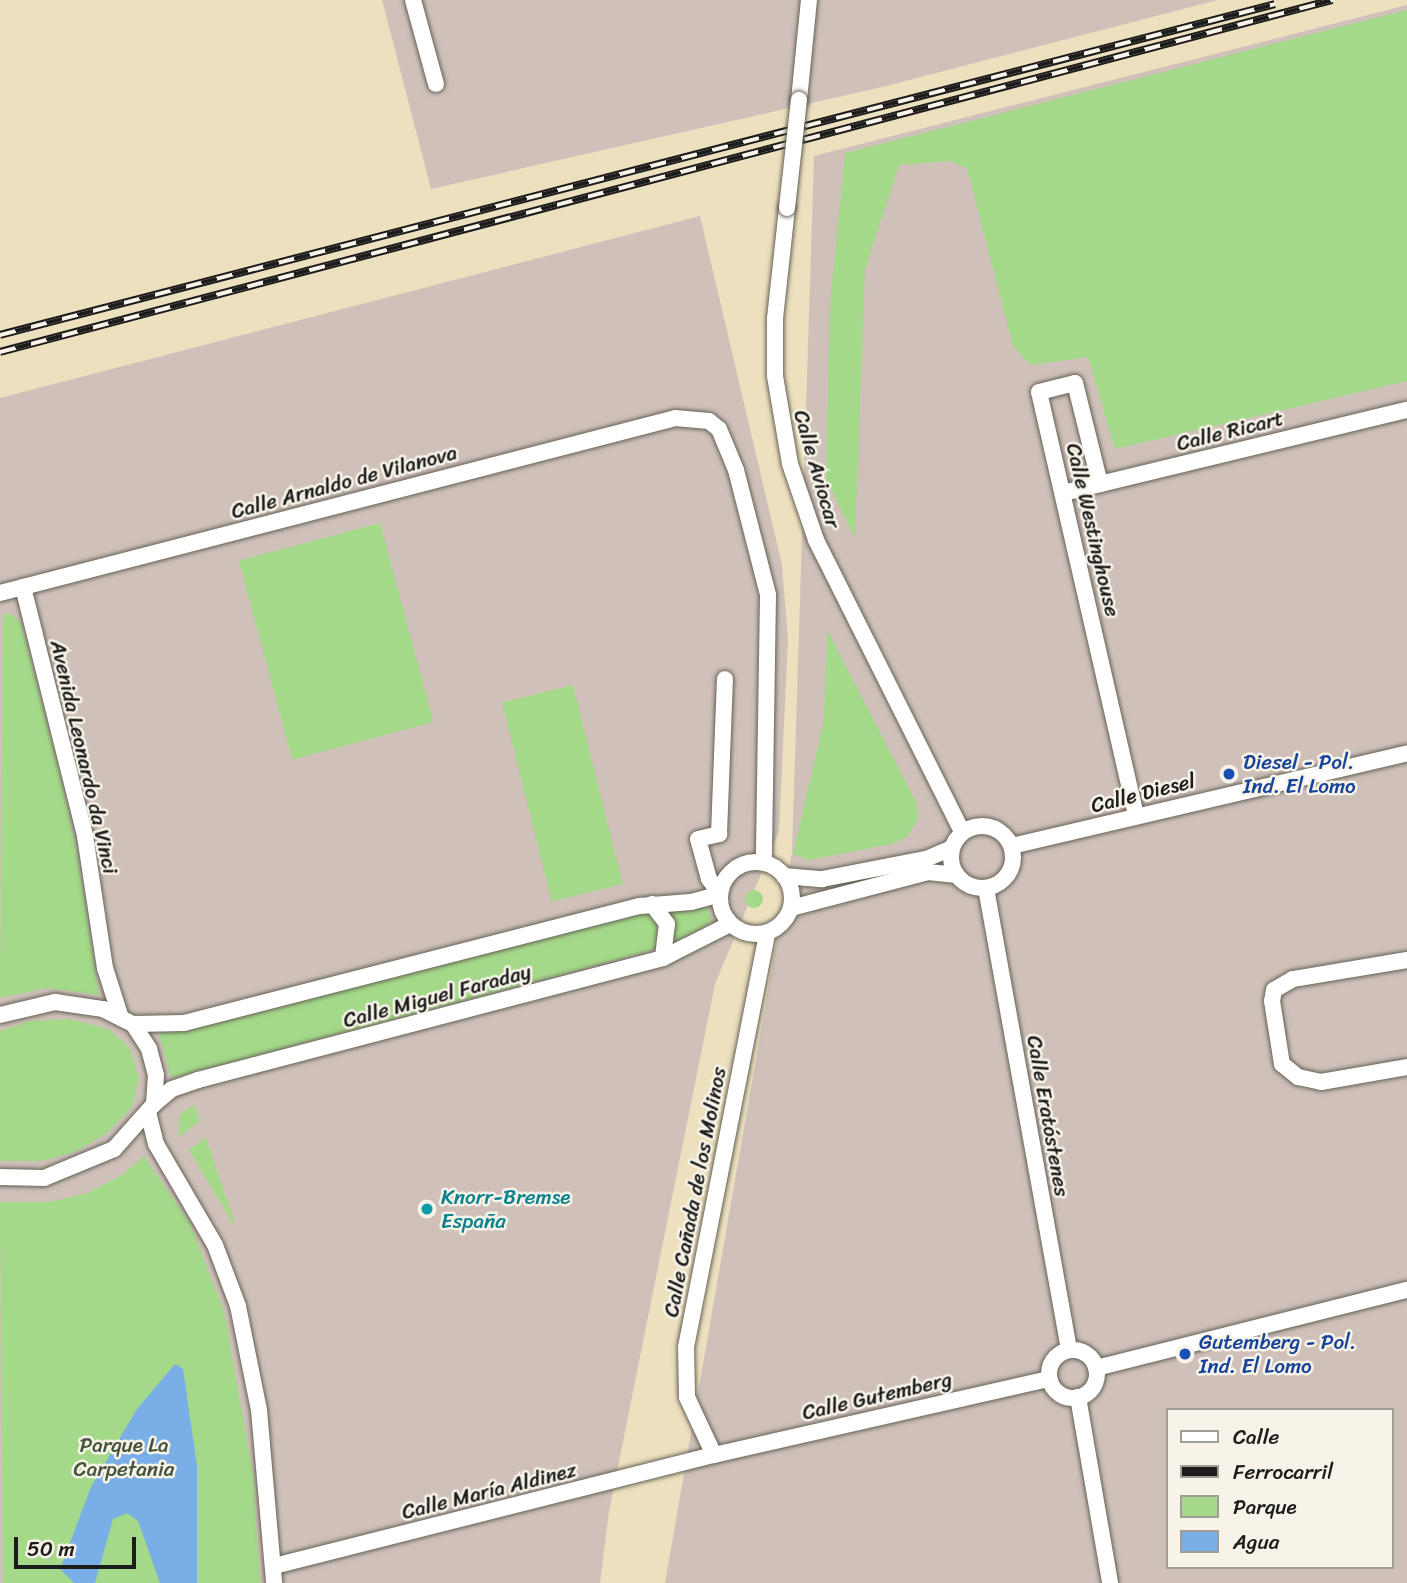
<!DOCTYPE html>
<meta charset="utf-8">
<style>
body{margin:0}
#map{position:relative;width:1407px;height:1583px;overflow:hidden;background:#ede0bf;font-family:Sriracha,sans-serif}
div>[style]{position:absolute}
.industrial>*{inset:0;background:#cfc1ba}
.green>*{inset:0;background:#a4d989;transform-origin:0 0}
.round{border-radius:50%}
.water>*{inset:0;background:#79aee7}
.roads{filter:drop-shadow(0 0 2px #656155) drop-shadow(0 0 2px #656155)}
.minor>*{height:16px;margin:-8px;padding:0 8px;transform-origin:8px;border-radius:8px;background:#fff}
.minor>.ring{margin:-8px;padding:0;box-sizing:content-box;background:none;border:16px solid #fff;border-radius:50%}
.rail>*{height:8px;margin-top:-4px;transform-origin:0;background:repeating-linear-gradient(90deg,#f7f3e8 0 16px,#1c1c1c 0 32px);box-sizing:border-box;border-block:2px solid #1c1c1c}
.bridges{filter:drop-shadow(0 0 2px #656155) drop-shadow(0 0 2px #656155)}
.minor-bridge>*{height:16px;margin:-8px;padding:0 8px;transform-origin:8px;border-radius:8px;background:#fff}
.dots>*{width:19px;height:19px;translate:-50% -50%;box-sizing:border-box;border:4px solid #f7f3e8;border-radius:50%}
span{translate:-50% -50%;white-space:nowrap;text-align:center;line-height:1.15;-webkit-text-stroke:5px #f7f3e8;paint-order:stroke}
.street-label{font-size:21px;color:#1c1c1c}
.transit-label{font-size:21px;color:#164399}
.left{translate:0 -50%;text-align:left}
.culture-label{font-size:21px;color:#0d838f}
.park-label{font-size:21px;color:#45553d}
.legend{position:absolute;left:1166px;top:1408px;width:228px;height:161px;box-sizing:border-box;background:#f7f3e8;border:2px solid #9f9d96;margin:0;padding:9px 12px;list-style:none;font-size:21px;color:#1c1c1c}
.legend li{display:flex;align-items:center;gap:14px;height:35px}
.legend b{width:35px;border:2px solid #9f9d96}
.scale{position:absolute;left:14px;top:1537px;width:122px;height:32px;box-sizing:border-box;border:4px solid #1c1c1c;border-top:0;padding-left:9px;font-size:21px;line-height:24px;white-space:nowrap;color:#1c1c1c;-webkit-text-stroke:5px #f7f3e8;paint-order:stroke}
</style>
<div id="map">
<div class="industrial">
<i style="clip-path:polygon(382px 0,1218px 0,882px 87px,431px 189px)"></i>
<i style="clip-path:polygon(evenodd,1407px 5px,1407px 1583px,665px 1583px,792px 852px,814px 156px,1407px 5px,1167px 1410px,1391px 1410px,1391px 1567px,1167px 1567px,1167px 1410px)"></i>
<i style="clip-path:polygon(700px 216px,782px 565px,788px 640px,779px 831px,715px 984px,609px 1511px,600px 1583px,0 1583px,0 398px)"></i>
</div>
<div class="green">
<i style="clip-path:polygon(1407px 10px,1407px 381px,1115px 449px,1088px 357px,1031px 365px,1013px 346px,967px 168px,950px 161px,899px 165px,865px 269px,855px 538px,826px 479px,830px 306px,845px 153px)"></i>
<i style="left:380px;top:523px;width:206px;height:146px;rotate:75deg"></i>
<i style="clip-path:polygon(3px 614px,13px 615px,21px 623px,57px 763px,76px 847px,99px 995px,46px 988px,0 998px)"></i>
<i style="clip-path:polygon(827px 630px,917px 804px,918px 819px,907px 837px,891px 844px,810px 860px,793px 854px,824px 720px)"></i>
<i style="left:573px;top:685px;width:205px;height:73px;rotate:76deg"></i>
<i class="round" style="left:745px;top:890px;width:18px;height:18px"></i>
<i style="clip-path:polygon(707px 907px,712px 922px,676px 943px,666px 909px)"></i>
<i style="clip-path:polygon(637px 913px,650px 914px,657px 924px,658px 946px,650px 951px,171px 1078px,159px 1034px)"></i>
<i style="clip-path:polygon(70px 1019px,109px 1029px,130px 1048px,139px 1078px,132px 1107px,107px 1133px,75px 1152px,41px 1161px,0 1161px,0 1031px,30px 1021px)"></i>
<i style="clip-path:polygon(194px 1105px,200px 1121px,179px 1137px,179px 1115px)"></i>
<i style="clip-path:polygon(206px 1138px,235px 1223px,233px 1224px,189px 1150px)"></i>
<i style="clip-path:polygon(144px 1156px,190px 1224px,224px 1311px,253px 1474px,260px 1583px,3px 1583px,0 1202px,50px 1202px,87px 1193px,122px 1175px)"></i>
</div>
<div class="water">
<i style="clip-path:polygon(175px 1364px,183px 1369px,197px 1466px,197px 1583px,160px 1583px,138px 1521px,127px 1513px,113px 1519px,95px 1583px,74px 1583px,60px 1569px,91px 1487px,137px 1409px)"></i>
</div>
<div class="roads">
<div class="minor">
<i style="left:413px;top:0;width:87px;rotate:74.7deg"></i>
<i style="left:799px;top:100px;width:100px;rotate:-84.3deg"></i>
<i style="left:787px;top:208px;width:112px;rotate:96.2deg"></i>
<i style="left:775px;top:319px;width:57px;rotate:90deg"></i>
<i style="left:775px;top:376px;width:89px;rotate:80.3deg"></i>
<i style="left:790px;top:464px;width:80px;rotate:71.1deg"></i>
<i style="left:816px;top:540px;width:326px;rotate:63.4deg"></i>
<i style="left:1100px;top:484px;width:104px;rotate:-103.9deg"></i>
<i style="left:1075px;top:383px;width:37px;rotate:166deg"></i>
<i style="left:1039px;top:392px;width:434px;rotate:77.1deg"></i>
<i style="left:1063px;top:493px;width:354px;rotate:-13.6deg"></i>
<i style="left:23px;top:587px;width:257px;rotate:76deg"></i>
<i style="left:85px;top:836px;width:134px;rotate:81.4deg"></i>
<i style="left:105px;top:968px;width:52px;rotate:72.3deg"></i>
<i style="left:0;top:593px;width:697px;rotate:-14.53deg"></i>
<i style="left:675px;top:418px;width:34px;rotate:5deg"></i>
<i style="left:709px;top:421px;width:13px;rotate:39deg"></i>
<i style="left:719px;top:429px;width:44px;rotate:67.5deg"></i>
<i style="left:736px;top:470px;width:129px;rotate:75.6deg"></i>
<i style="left:768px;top:595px;width:268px;rotate:90.9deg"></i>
<i class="ring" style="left:951px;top:826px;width:46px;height:46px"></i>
<i style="left:1012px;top:846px;width:406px;rotate:-13.2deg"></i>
<i class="ring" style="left:720px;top:862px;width:56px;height:56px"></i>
<i style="left:784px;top:876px;width:38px;rotate:5deg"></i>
<i style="left:822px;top:879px;width:106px;rotate:-10.9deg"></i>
<i style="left:926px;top:859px;width:28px;rotate:-23deg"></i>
<i style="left:986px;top:888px;width:469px;rotate:79.8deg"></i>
<i style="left:720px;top:894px;width:19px;rotate:-126deg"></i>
<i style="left:709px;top:879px;width:41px;rotate:-105.4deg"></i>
<i style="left:698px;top:839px;width:22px;rotate:-13deg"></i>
<i style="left:719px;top:834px;width:155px;rotate:-87.8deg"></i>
<i style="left:652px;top:904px;width:25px;rotate:53deg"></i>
<i style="left:667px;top:924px;width:34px;rotate:97deg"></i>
<i style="left:791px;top:908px;width:142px;rotate:-14.7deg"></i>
<i style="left:928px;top:872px;width:29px;rotate:6deg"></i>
<i style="left:1407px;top:960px;width:116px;rotate:170.5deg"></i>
<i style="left:1293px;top:979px;width:22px;rotate:150deg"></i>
<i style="left:1274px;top:990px;width:11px;rotate:100deg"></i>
<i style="left:1272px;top:1001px;width:64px;rotate:81deg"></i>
<i style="left:1282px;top:1064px;width:21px;rotate:39deg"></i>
<i style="left:1298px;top:1077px;width:24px;rotate:12deg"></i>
<i style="left:1321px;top:1082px;width:87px;rotate:-9.9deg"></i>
<i style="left:0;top:1015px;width:57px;rotate:-13.3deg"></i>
<i style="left:55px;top:1002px;width:49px;rotate:8.3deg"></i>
<i style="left:103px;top:1009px;width:34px;rotate:27deg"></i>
<i style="left:133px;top:1024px;width:30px;rotate:57deg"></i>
<i style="left:149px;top:1049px;width:27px;rotate:75deg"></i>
<i style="left:156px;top:1075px;width:29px;rotate:94deg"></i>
<i style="left:154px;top:1104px;width:60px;rotate:131.6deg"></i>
<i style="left:114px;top:1149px;width:76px;rotate:157.5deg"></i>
<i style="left:44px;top:1178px;width:44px;rotate:-178.7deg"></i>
<i style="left:133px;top:1024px;width:51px;rotate:-1.1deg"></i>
<i style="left:184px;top:1023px;width:471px;rotate:-14.4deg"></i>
<i style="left:640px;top:906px;width:51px;rotate:-4.5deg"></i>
<i style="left:691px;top:902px;width:30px;rotate:-15deg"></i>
<i style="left:154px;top:1104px;width:23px;rotate:-40deg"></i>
<i style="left:172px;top:1089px;width:28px;rotate:-19deg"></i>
<i style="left:198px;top:1080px;width:481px;rotate:-14.7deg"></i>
<i style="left:663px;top:958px;width:75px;rotate:-26.9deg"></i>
<i style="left:148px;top:1112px;width:33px;rotate:76deg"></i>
<i style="left:156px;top:1144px;width:117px;rotate:59.7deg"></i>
<i style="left:215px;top:1245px;width:65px;rotate:69.3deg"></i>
<i style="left:238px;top:1306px;width:106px;rotate:78.6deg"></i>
<i style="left:259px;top:1410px;width:174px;rotate:85deg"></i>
<i class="ring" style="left:1049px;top:1350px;width:32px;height:32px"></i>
<i style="left:1096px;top:1368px;width:321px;rotate:-14.1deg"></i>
<i style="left:1078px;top:1397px;width:189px;rotate:80.2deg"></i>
<i style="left:714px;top:1455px;width:64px;rotate:-115deg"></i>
<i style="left:687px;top:1397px;width:50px;rotate:-91.1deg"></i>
<i style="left:686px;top:1347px;width:422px;rotate:-78.9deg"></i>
<i style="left:274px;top:1566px;width:454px;rotate:-14.2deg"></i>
<i style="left:714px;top:1455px;width:344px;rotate:-12.8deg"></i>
</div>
</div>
<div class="rail">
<i style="left:0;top:335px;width:1317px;rotate:-14.55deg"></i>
<i style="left:0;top:352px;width:1378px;rotate:-14.8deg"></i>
</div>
<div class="bridges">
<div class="minor-bridge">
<i style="left:787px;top:208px;width:109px;rotate:-83.7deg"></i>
</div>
</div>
<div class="dots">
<i style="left:1229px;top:774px;background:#1a4fb4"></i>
<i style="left:427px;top:1209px;background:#0f9aa8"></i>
<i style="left:1185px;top:1354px;background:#1a4fb4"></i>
</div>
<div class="street-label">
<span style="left:1230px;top:431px;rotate:-14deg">Calle Ricart</span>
<span style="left:817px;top:469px;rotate:74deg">Calle Aviocar</span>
<span style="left:344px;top:482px;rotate:-15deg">Calle Arnaldo de Vilanova</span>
<span style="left:1093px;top:530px;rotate:77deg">Calle Westinghouse</span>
<span style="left:84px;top:757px;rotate:77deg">Avenida Leonardo da Vinci</span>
<span style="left:1143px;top:793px;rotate:-14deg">Calle Diesel</span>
<span style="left:437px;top:996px;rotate:-15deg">Calle Miguel Faraday</span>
<span style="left:1048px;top:1116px;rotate:80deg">Calle Eratóstenes</span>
<span style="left:695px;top:1192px;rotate:-79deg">Calle Cañada de los Molinos</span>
<span style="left:877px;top:1396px;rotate:-13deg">Calle Gutemberg</span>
<span style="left:489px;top:1491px;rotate:-14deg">Calle María Aldinez</span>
</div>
<div class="transit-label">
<span class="left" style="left:1243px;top:774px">Diesel - Pol.<br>Ind. El Lomo</span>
<span class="left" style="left:1199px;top:1354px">Gutemberg - Pol.<br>Ind. El Lomo</span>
</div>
<div class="culture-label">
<span class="left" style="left:441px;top:1209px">Knorr-Bremse<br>España</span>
</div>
<div class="park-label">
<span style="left:124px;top:1457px">Parque La<br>Carpetania</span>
</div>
<ul class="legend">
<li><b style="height:9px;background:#fff"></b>Calle</li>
<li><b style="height:9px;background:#1c1c1c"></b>Ferrocarril</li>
<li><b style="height:19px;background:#a4d989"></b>Parque</li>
<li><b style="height:19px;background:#79aee7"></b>Agua</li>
</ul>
<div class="scale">50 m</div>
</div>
